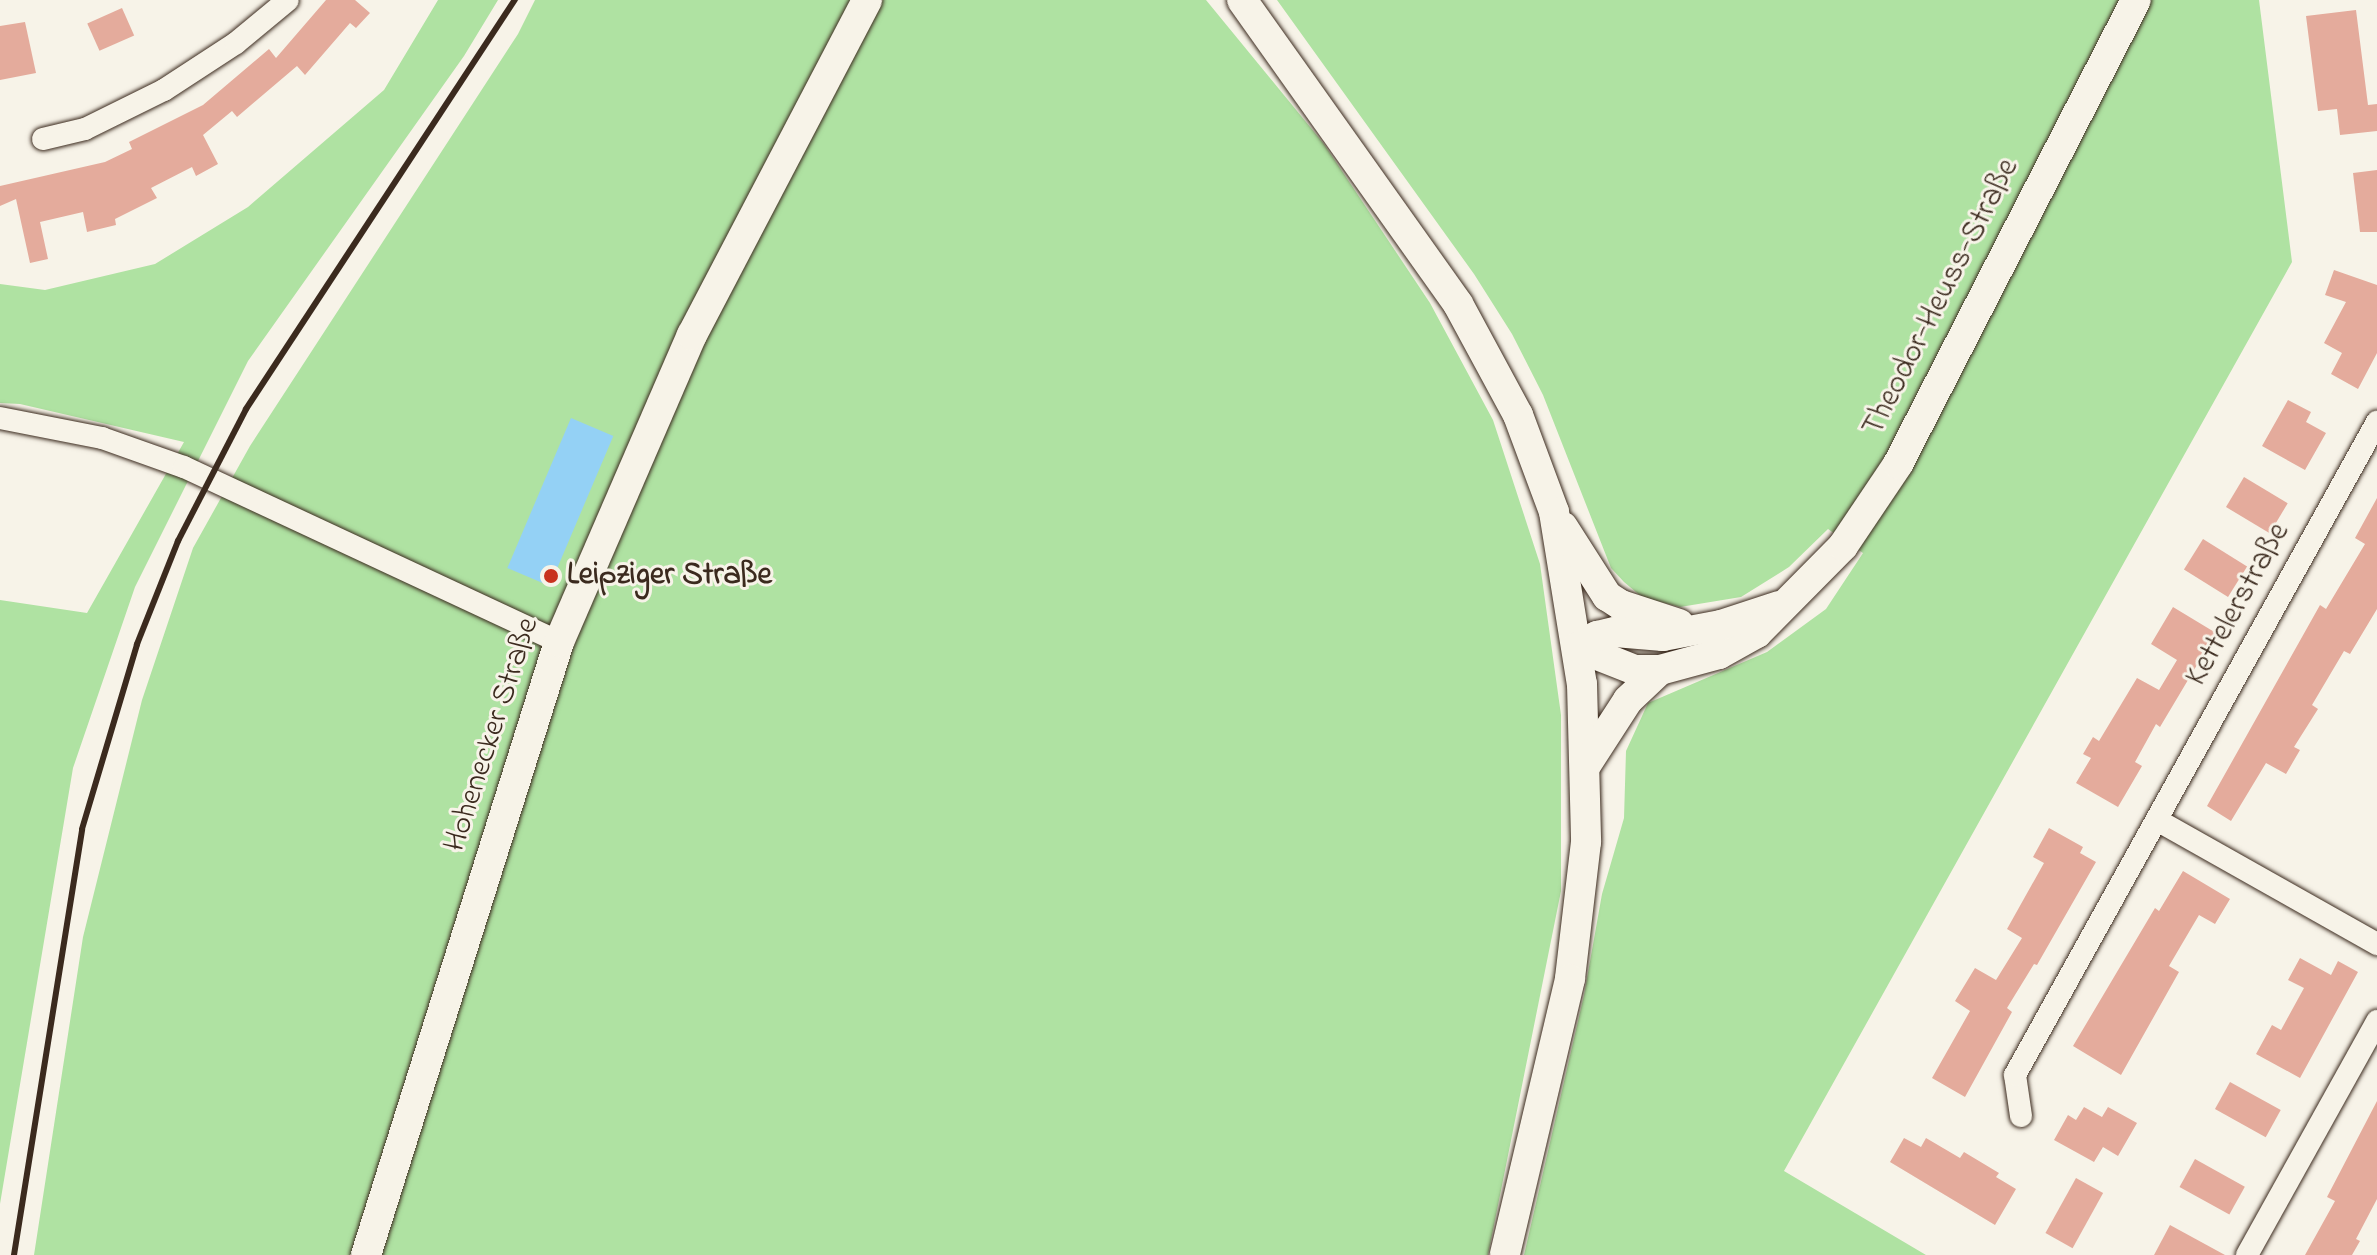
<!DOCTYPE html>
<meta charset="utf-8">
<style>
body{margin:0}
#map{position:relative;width:2377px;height:1255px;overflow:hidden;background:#f7f3e8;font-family:"Indie Flower",sans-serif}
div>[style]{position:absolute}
.green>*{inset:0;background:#afe2a2}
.water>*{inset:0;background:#94d1f5;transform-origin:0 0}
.building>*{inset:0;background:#e4ab9c;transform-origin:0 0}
.roads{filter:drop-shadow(0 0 2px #3b2a1e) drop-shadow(0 0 2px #3b2a1e)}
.street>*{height:22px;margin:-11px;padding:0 11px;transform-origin:11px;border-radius:11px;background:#f7f3e8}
.secondary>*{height:30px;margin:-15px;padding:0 15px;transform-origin:15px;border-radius:15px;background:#f7f3e8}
.rail>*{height:6px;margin:-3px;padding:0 3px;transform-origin:3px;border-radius:3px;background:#3b2a1e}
.dots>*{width:22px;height:22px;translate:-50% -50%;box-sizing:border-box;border:4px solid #f7f3e8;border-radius:50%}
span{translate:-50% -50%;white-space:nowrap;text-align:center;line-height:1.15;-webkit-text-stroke:6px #f7f3e8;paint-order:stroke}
.street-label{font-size:32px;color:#3b2a1e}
.poi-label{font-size:32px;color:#3b2a1e;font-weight:700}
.left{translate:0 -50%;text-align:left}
</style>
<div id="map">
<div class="green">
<i style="clip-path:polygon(438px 0,498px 0,464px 56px,248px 361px,135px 587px,73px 768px,0 1204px,0 600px,87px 613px,184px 442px,20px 404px,0 403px,0 284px,45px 290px,155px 264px,248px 207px,384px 90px)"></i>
<i style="clip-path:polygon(535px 0,1206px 0,1324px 144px,1430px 303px,1493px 420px,1540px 564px,1561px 715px,1561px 891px,1488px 1255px,34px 1255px,83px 937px,142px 700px,193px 548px,250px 446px,518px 34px)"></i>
<i style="clip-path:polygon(1277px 0,2259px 0,2292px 262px,1784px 1171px,1926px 1255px,1524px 1255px,1584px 995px,1602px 894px,1624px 818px,1626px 751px,1648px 703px,1767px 652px,1826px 609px,1863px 553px,1828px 529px,1789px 567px,1741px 597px,1680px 607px,1642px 597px,1624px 582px,1611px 568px,1543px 395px,1512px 334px,1474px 274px)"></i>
</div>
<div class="water">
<i style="left:571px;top:418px;width:46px;height:163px;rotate:23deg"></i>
</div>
<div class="building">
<i style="clip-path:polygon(326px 0,355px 0,370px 13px,356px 28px,350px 23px,305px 75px,297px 66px,237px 117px,232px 111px,203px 135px,218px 164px,196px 176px,192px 167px,151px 188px,157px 198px,115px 219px,116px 225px,87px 232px,83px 212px,40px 222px,48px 259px,30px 263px,16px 199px,0 206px,0 186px,105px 162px,132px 149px,129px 142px,203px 105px,269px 49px,276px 58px)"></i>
<i style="left:122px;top:8px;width:30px;height:38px;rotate:66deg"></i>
<i style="clip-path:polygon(2356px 10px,2368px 105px,2377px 104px,2377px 131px,2340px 135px,2337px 109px,2318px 111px,2306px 16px)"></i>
<i style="clip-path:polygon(25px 22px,36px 73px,0 80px,0 26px)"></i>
<i style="clip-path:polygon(2377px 170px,2377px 232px,2360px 232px,2353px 173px)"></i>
<i style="clip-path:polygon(2334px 270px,2377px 285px,2377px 353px,2358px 389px,2331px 374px,2342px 353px,2324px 343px,2346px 302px,2325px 295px)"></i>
<i style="clip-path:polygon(2288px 400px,2311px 412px,2306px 422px,2326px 433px,2305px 470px,2262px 446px)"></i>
<i style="left:2244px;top:477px;width:51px;height:35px;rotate:31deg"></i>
<i style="clip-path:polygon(2377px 498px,2377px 609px,2350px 654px,2344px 651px,2312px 705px,2318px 709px,2294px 747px,2300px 750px,2286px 774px,2266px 763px,2231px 821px,2207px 806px,2320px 605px,2326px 609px,2365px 544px,2355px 538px)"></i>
<i style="left:2203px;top:539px;width:52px;height:36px;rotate:32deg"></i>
<i style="clip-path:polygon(2173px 607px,2216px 633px,2160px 727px,2156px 724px,2135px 762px,2142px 766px,2118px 807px,2076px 783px,2091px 758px,2083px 754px,2093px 737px,2099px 741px,2137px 678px,2159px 690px,2177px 660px,2151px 644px)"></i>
<i style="clip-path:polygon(2049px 828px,2083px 847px,2080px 853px,2096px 862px,2037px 965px,2034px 964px,2007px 1008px,2012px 1012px,1965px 1097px,1932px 1078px,1970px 1011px,1955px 1001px,1975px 968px,1996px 980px,2022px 938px,2007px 929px,2044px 863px,2033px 857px)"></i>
<i style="clip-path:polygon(2183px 871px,2230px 899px,2215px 924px,2199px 915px,2169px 966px,2179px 972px,2121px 1075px,2073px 1046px,2155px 908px,2159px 911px)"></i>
<i style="clip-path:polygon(2300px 958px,2331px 975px,2338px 961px,2358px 972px,2300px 1078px,2256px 1054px,2272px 1025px,2281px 1030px,2304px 988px,2288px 980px)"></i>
<i style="left:2230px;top:1082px;width:58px;height:31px;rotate:29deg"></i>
<i style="clip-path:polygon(2377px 1101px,2377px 1199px,2356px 1239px,2360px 1241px,2352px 1255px,2305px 1255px,2335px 1201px,2327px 1197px)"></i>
<i style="clip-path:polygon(2084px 1107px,2102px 1117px,2108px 1107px,2137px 1123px,2118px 1156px,2103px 1147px,2094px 1162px,2054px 1140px,2068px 1115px,2076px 1120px)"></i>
<i style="clip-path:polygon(1904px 1138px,1921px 1147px,1926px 1138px,1960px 1158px,1964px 1152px,1999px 1173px,1996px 1177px,2016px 1189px,1995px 1225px,1890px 1162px)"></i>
<i style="left:2195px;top:1159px;width:57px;height:32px;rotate:29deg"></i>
<i style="left:2076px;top:1178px;width:31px;height:63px;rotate:29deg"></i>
<i style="clip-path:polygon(2170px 1225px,2225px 1255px,2154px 1255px)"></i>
</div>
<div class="roads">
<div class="street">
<i style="left:43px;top:139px;width:43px;rotate:-13.4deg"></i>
<i style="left:85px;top:129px;width:88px;rotate:-26.3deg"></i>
<i style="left:164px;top:90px;width:86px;rotate:-33.1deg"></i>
<i style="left:236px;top:43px;width:67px;rotate:-39.6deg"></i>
<i style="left:0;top:418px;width:104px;rotate:11.1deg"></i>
<i style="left:102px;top:438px;width:87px;rotate:19.5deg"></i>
<i style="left:184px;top:467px;width:414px;rotate:25deg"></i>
<i style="left:2157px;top:820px;width:253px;rotate:29.4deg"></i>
<i style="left:2021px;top:1116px;width:41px;rotate:-98.3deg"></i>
<i style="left:2015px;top:1075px;width:747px;rotate:-61deg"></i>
<i style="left:2247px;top:1255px;width:268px;rotate:-60.9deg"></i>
</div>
<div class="secondary">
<i style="left:1242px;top:0;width:373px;rotate:54.6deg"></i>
<i style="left:1458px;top:304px;width:126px;rotate:61.6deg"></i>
<i style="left:1518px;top:415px;width:103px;rotate:69.6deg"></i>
<i style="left:1554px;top:512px;width:174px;rotate:80.8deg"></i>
<i style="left:1582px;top:684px;width:158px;rotate:88.5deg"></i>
<i style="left:1586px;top:842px;width:138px;rotate:96.7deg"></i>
<i style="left:1570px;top:979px;width:284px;rotate:103.3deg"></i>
<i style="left:1563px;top:527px;width:82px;rotate:57.5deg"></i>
<i style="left:1607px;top:596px;width:17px;rotate:33deg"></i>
<i style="left:1621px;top:605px;width:61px;rotate:18.1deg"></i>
<i style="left:1577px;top:647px;width:62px;rotate:21.6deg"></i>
<i style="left:1635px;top:670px;width:25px"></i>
<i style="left:1660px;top:670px;width:61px;rotate:-15.2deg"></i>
<i style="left:1719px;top:654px;width:43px;rotate:-28.9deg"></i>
<i style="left:1757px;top:633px;width:122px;rotate:-45.3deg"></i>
<i style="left:1843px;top:546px;width:99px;rotate:-56.1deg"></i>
<i style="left:1898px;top:464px;width:521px;rotate:-62.85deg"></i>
<i style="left:1577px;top:647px;width:23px;rotate:-29deg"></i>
<i style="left:1597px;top:636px;width:18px;rotate:-13deg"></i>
<i style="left:1615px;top:632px;width:48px;rotate:4.8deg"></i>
<i style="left:1663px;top:636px;width:59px;rotate:-10.7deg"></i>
<i style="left:1721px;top:625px;width:61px;rotate:-18.1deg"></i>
<i style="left:1586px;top:765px;width:77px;rotate:-57.1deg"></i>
<i style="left:1628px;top:700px;width:44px;rotate:-43.2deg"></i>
<i style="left:366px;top:1255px;width:643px;rotate:-72.52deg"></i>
<i style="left:559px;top:642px;width:335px;rotate:-66.6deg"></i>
<i style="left:692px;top:335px;width:378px;rotate:-62.4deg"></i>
</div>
</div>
<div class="rail">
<i style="left:14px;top:1255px;width:431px;rotate:-80.9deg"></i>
<i style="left:82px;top:829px;width:193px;rotate:-73.4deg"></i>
<i style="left:137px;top:644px;width:111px;rotate:-68.3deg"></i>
<i style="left:178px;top:541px;width:148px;rotate:-62.7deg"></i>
<i style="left:246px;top:409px;width:490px;rotate:-56.7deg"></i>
</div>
<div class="dots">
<i style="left:551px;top:576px;background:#c8321e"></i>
</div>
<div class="street-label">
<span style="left:1942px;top:298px;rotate:-63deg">Theodor-Heuss-Straße</span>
<span style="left:2239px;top:605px;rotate:-61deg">Kettelerstraße</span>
<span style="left:493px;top:735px;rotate:-72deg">Hohenecker Straße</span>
</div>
<div class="poi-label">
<span class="left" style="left:567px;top:576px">Leipziger Straße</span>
</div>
</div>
